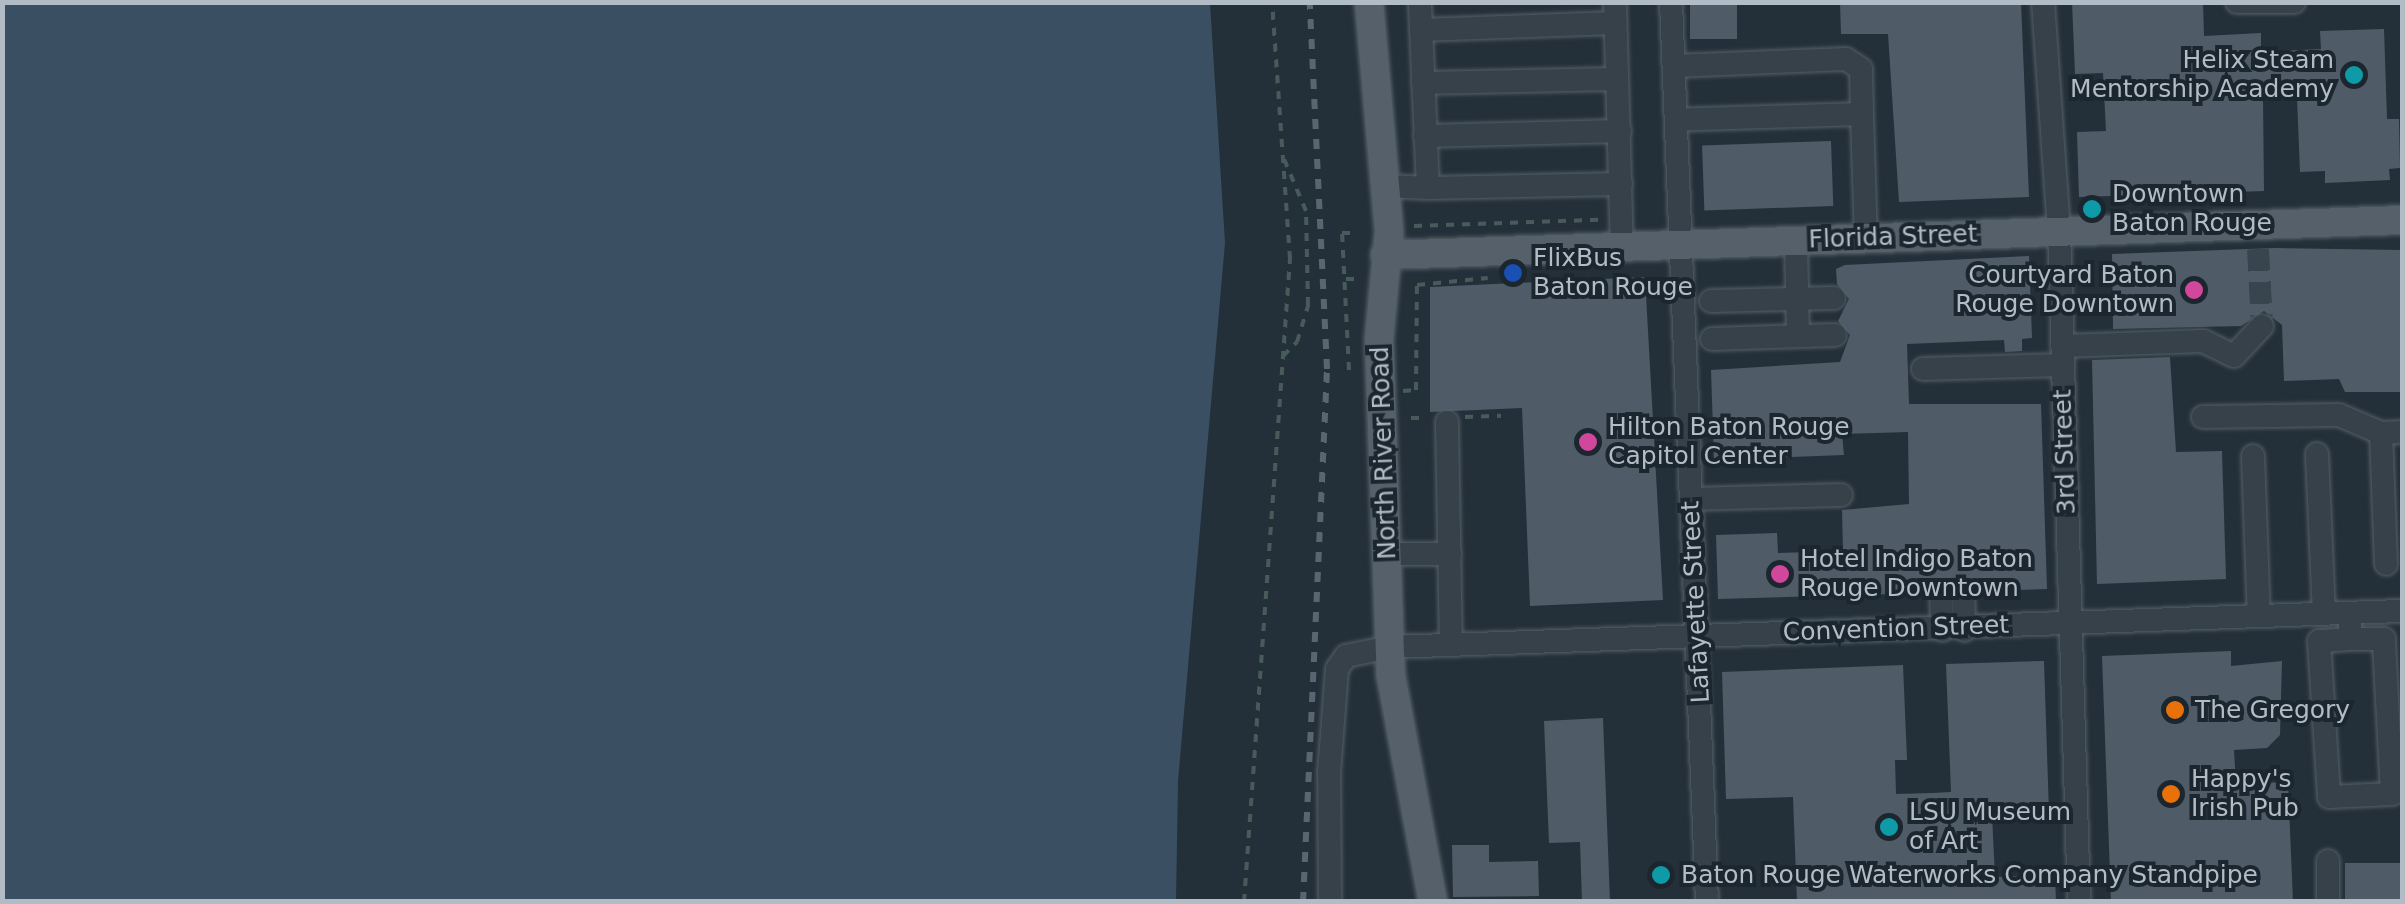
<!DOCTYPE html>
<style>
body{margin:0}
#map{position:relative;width:2405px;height:904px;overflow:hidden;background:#243039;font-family:"DejaVu Sans",sans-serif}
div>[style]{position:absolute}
.water>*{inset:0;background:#3a5062}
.building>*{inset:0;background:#4f5c68;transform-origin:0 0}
.minor-tunnel>*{height:22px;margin-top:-11px;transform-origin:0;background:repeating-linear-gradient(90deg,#39454e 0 22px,transparent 0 33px)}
.path>*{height:4px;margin-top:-2px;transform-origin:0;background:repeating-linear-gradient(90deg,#475b5b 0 8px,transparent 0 16px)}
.roads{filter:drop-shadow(0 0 2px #555f68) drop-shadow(0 0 2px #555f68)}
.minor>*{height:22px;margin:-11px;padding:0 11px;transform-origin:11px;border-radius:11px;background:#37414a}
.major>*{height:28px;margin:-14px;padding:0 14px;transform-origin:14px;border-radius:14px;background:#55606a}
.rail>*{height:6px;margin-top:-3px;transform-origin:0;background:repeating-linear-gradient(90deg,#596671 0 10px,transparent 0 20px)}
.dots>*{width:28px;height:28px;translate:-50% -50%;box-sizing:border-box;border:5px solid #1c262f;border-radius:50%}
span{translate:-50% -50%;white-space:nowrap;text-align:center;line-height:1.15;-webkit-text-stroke:8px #1c262f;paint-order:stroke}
.poi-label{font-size:25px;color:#b2bcc6}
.right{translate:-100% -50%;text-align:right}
.left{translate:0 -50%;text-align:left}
.street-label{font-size:25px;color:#b2bcc6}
.frame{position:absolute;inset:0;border:5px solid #b2bcc6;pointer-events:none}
</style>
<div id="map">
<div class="water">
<i style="clip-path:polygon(2px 3px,1210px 3px,1225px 243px,1178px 781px,1176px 901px,3px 901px)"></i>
</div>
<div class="building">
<i style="left:1690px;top:2px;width:47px;height:37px"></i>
<i style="clip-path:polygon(1840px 2px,2021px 2px,2029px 197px,1899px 202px,1888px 34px,1841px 34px)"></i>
<i style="clip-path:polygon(2072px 2px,2203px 2px,2204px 36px,2261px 33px,2261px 52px,2321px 49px,2320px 31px,2384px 29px,2387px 119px,2399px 119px,2400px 168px,2389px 169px,2390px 180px,2325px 183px,2325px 171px,2300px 172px,2297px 98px,2263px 99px,2264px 191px,2079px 197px,2077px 132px,2106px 131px,2103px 73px,2075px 74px)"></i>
<i style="left:1831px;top:141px;width:65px;height:129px;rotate:88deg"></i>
<i style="clip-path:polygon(2276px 248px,2402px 250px,2402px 392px,2345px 392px,2339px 379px,2284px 381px,2282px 325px,2264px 311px,2241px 326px,2113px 329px,2112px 254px)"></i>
<i style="clip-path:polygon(2029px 256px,2032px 338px,2022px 339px,2022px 351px,2005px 352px,2004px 340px,1907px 344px,1909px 404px,2041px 404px,2047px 589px,1978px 591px,1962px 577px,1934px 580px,1926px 593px,1718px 599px,1716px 535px,1777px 533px,1778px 553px,1843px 551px,1842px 510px,1909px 504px,1908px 432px,1842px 434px,1844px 455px,1714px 460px,1711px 370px,1840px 362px,1850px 335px,1838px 321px,1849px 299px,1837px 284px,1836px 269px,1845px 265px)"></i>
<i style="clip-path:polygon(1645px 277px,1663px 600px,1530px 606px,1522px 408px,1430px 412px,1430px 287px)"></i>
<i style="clip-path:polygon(2170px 357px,2176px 452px,2222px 451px,2226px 579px,2097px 584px,2092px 360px)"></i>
<i style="clip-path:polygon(2231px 651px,2231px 666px,2282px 661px,2280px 735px,2267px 748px,2234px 750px,2236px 784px,2288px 782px,2293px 902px,2111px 902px,2102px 656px)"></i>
<i style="clip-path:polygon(2044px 661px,2049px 813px,1992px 815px,1995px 877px,2055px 875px,2056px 902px,1797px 902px,1793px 797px,1726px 799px,1722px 672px,1903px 665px,1907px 760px,1895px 760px,1896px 794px,1932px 793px,1951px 792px,1946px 664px)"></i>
<i style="clip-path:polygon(1603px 718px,1610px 902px,1582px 902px,1580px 842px,1549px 843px,1544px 721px)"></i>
<i style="clip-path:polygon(1452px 845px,1489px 845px,1489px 862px,1538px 861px,1539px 896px,1453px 897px)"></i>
<i style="left:2402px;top:863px;width:39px;height:57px;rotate:90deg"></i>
</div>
<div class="minor-tunnel">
<i style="left:2258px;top:249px;width:77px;rotate:87deg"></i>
</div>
<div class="path">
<i style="left:1414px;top:226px;width:185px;rotate:-1.9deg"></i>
<i style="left:1346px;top:279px;width:10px"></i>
<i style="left:1283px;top:356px;width:20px;rotate:-45deg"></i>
<i style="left:1297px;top:342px;width:39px;rotate:-73deg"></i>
<i style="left:1308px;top:305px;width:94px;rotate:-91.2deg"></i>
<i style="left:1306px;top:211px;width:56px;rotate:-112.9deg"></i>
<i style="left:1349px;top:370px;width:137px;rotate:-92.9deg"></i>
<i style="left:1342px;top:233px;width:12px"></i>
<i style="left:1403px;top:391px;width:13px;rotate:-4deg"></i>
<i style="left:1416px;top:390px;width:105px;rotate:-89.5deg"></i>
<i style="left:1417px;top:285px;width:71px;rotate:-5.6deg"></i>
<i style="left:1465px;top:417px;width:36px;rotate:-2deg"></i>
<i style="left:1411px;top:418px;width:15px"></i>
<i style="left:1244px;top:902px;width:645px;rotate:-85.91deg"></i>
<i style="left:1290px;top:259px;width:258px;rotate:-94deg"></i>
</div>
<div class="roads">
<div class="minor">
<i style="left:1615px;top:2px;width:245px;rotate:88.4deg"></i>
<i style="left:1671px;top:2px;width:901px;rotate:87.71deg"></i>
<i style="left:2043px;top:2px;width:229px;rotate:86deg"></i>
<i style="left:2059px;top:230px;width:672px;rotate:88.3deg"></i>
<i style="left:2237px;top:2px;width:57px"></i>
<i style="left:1421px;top:30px;width:194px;rotate:-2.1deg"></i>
<i style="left:1674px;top:66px;width:172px;rotate:-2.3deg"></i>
<i style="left:1846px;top:59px;width:18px;rotate:34deg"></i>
<i style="left:1861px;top:69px;width:45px;rotate:88.7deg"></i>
<i style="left:1862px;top:114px;width:186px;rotate:178.2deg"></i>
<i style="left:1423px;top:83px;width:194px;rotate:-1.2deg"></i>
<i style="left:1862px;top:114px;width:125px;rotate:88.2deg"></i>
<i style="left:1425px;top:136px;width:195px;rotate:-1.5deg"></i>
<i style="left:1387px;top:186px;width:41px;rotate:2.8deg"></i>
<i style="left:1428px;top:188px;width:186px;rotate:-92.5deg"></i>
<i style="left:1428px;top:188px;width:193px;rotate:-1.2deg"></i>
<i style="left:1796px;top:241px;width:95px;rotate:88.8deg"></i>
<i style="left:1711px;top:301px;width:123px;rotate:-1.4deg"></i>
<i style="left:1712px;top:339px;width:123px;rotate:-1.9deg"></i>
<i style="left:2063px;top:346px;width:140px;rotate:-2deg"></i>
<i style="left:2203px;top:341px;width:34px;rotate:26deg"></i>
<i style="left:2234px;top:356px;width:41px;rotate:-47deg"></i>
<i style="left:1923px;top:369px;width:140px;rotate:-1.6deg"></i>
<i style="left:2203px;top:417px;width:136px;rotate:-0.8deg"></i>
<i style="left:2339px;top:415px;width:46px;rotate:23.2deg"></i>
<i style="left:2381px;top:433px;width:21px;rotate:-3deg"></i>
<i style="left:1447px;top:422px;width:223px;rotate:89deg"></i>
<i style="left:2381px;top:433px;width:131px;rotate:87.8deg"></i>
<i style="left:2317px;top:454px;width:160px;rotate:87.5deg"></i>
<i style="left:2253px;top:456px;width:160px;rotate:87.9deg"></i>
<i style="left:1691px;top:499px;width:150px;rotate:-1.5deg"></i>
<i style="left:1388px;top:554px;width:62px"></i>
<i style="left:1963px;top:592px;width:38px;rotate:88deg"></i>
<i style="left:1941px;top:593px;width:37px;rotate:88deg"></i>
<i style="left:2350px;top:613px;width:26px;rotate:90deg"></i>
<i style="left:2350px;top:639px;width:31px;rotate:176deg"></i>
<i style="left:2319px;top:641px;width:156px;rotate:86.3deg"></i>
<i style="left:2329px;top:797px;width:63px;rotate:-2.7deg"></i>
<i style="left:2392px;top:794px;width:155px;rotate:-93deg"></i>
<i style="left:2384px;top:639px;width:34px;rotate:180deg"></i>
<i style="left:2328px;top:861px;width:41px;rotate:90deg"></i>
<i style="left:1330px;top:902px;width:129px;rotate:-90.4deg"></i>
<i style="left:1329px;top:773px;width:104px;rotate:-85.6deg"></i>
<i style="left:1337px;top:669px;width:16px;rotate:-55deg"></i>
<i style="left:1346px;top:656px;width:45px;rotate:-11.6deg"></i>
<i style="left:1390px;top:647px;width:1013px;rotate:-2.04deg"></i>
</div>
<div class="major">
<i style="left:1369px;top:2px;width:231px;rotate:85deg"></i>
<i style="left:1389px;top:232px;width:108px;rotate:95.3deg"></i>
<i style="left:1379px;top:340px;width:336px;rotate:88deg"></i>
<i style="left:1391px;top:676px;width:230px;rotate:79.5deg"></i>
<i style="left:1385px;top:255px;width:1018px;rotate:-1.97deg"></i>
</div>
</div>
<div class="rail">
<i style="left:1303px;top:902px;width:534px;rotate:-87.42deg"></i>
<i style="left:1327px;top:369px;width:367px;rotate:-92.7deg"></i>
</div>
<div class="dots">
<i style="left:2354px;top:75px;background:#0f9aa8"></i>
<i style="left:2092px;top:209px;background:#0f9aa8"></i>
<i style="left:1513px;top:273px;background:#1a4fb4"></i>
<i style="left:2194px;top:290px;background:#d1479c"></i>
<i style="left:1588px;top:442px;background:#d1479c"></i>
<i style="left:1780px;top:574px;background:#d1479c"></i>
<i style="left:2175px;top:710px;background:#e8710a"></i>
<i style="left:2171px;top:794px;background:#e8710a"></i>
<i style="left:1889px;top:827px;background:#0f9aa8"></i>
<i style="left:1661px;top:875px;background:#0f9aa8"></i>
</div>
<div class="poi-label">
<span class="right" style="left:2334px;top:75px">Helix Steam<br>Mentorship Academy</span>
<span class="left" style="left:2112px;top:209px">Downtown<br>Baton Rouge</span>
<span class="left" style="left:1533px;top:273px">FlixBus<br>Baton Rouge</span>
<span class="right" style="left:2174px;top:290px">Courtyard Baton<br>Rouge Downtown</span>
<span class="left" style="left:1608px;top:442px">Hilton Baton Rouge<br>Capitol Center</span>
<span class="left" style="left:1800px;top:574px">Hotel Indigo Baton<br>Rouge Downtown</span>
<span class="left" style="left:2195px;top:710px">The Gregory</span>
<span class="left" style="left:2191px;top:794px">Happy's<br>Irish Pub</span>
<span class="left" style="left:1909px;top:827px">LSU Museum<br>of Art</span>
<span class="left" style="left:1681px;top:875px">Baton Rouge Waterworks Company Standpipe</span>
</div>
<div class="street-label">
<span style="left:1893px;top:237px;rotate:-2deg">Florida Street</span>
<span style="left:2065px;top:452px;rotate:-92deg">3rd Street</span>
<span style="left:1384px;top:453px;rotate:-92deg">North River Road</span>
<span style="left:1696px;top:602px;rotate:-93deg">Lafayette Street</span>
<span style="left:1896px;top:629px;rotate:-2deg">Convention Street</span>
</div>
<div class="frame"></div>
</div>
